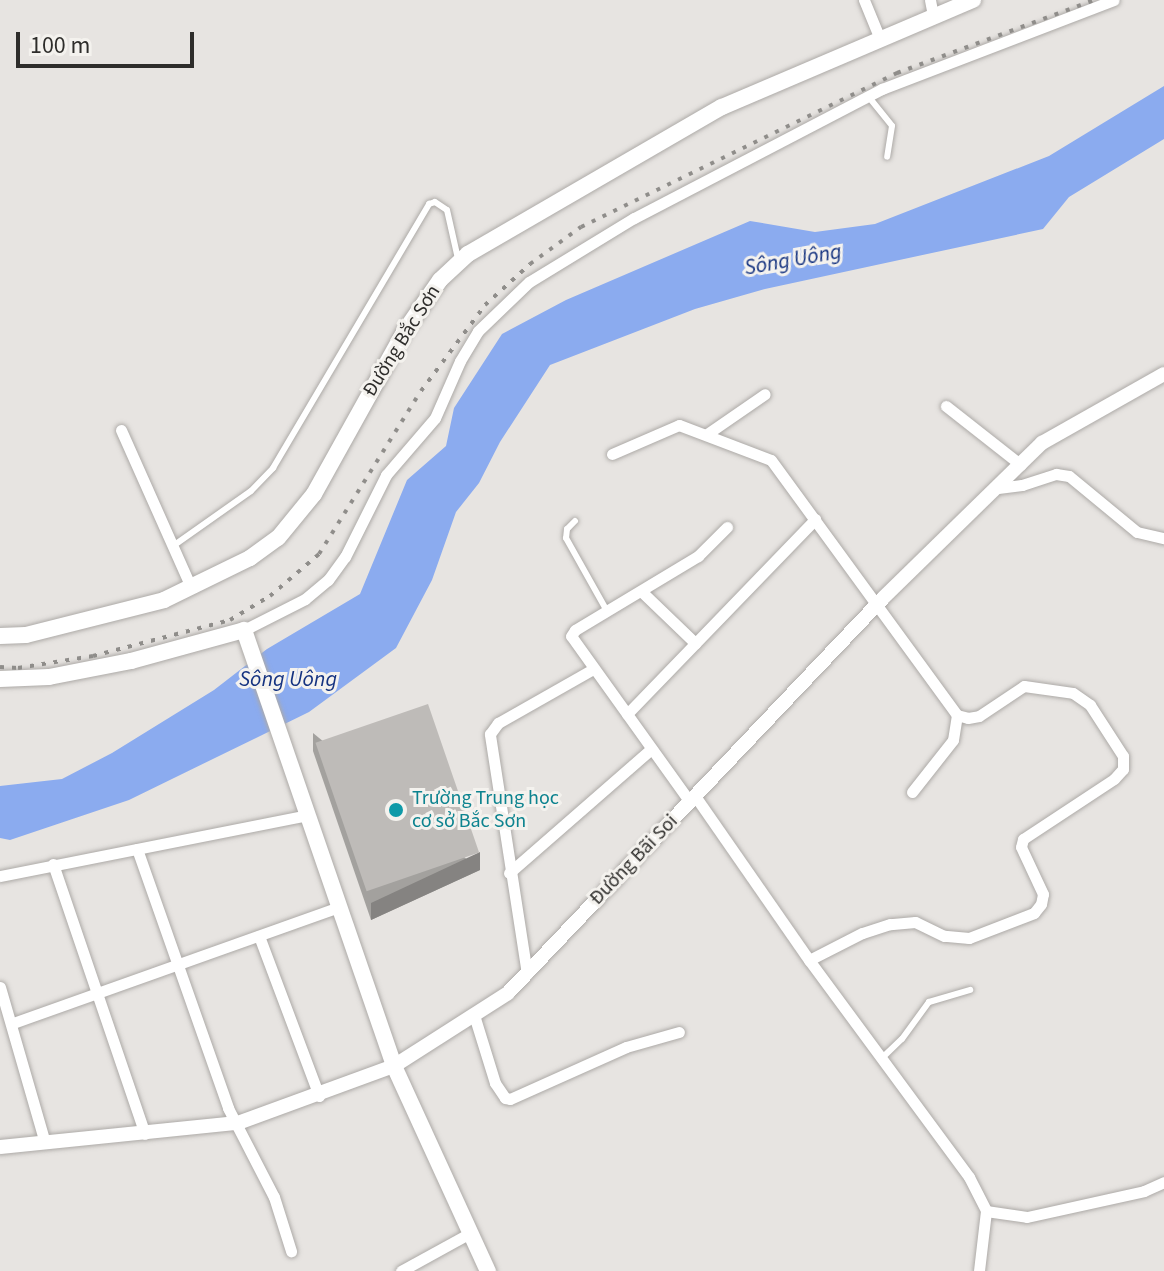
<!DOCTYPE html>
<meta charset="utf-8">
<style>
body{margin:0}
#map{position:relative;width:1164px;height:1271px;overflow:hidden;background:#e7e4e1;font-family:"Source Sans 3",sans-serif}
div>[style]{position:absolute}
.water>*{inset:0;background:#8babef}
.roads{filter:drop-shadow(0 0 2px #adaaa7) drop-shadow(0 0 2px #adaaa7)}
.service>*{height:6px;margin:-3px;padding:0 3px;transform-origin:3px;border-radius:3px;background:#fff}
.minor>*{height:11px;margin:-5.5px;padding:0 5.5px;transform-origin:5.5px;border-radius:5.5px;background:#fff}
.tertiary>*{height:14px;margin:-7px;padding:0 7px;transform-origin:7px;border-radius:7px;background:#fff}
.secondary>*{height:16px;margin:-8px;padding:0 8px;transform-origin:8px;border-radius:8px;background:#fff}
.rail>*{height:4px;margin-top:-2px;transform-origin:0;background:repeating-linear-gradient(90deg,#8f8d8a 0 4px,transparent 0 12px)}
.wall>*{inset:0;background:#a3a19e}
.shaded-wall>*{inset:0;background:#858381}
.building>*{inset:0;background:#bebbb8;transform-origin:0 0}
.dots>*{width:22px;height:22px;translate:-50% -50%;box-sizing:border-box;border:4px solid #f4f2ee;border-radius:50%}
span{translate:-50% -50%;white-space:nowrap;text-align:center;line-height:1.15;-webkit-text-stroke:6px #f4f2ee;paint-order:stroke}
.street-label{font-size:20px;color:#2e2d2b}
.culture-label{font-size:20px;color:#0d838f}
.left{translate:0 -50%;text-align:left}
.water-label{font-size:22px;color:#153380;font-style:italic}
.scale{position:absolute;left:16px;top:32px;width:178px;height:36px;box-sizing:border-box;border:4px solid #2e2d2b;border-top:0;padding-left:10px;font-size:24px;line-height:28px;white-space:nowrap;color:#2e2d2b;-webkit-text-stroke:6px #f4f2ee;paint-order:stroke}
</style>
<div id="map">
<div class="water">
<i style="clip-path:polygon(1164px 86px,1164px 139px,1069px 197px,1043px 229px,765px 289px,695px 309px,550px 365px,500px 442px,479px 483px,456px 512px,432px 580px,396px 648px,309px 712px,129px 800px,10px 840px,0 838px,0 786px,62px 779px,112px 753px,214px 690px,267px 649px,360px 594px,407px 480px,446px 446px,454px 408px,502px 334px,566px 300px,750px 221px,815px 232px,875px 224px,1049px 156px)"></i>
</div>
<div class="roads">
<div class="service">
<i style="left:868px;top:96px;width:38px;rotate:51deg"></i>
<i style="left:892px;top:126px;width:31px;rotate:99deg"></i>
<i style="left:575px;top:521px;width:11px;rotate:135deg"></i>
<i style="left:567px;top:529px;width:9px;rotate:96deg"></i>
<i style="left:566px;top:538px;width:84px;rotate:60.7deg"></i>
<i style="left:173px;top:546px;width:95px;rotate:-35.2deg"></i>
<i style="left:251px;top:491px;width:32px;rotate:-46deg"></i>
<i style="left:273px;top:468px;width:307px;rotate:-59.4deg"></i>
<i style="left:429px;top:204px;width:6px;rotate:-18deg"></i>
<i style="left:435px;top:202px;width:14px;rotate:34deg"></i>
<i style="left:447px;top:210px;width:50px;rotate:77.3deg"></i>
<i style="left:881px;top:1059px;width:29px;rotate:-44deg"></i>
<i style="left:902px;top:1039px;width:46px;rotate:-53.9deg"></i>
<i style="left:929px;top:1002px;width:43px;rotate:-16.3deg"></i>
</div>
<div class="minor">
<i style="left:864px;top:0;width:42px;rotate:67.7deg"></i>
<i style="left:930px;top:0;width:15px;rotate:79deg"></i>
<i style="left:946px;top:406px;width:95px;rotate:38.2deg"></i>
<i style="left:121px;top:430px;width:172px;rotate:66deg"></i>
<i style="left:707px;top:434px;width:70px;rotate:-34.6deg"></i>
<i style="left:612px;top:454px;width:73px;rotate:-23.4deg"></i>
<i style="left:679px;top:425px;width:98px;rotate:20.8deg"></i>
<i style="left:771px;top:460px;width:316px;rotate:53.9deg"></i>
<i style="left:957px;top:715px;width:11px;rotate:15deg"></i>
<i style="left:968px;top:718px;width:11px;rotate:-10deg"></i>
<i style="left:979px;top:716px;width:54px;rotate:-33.7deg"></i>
<i style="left:1024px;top:686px;width:49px;rotate:8.1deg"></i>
<i style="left:1073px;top:693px;width:21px;rotate:35deg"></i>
<i style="left:1090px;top:705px;width:61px;rotate:57.1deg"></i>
<i style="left:1123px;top:756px;width:13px;rotate:90deg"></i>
<i style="left:1123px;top:769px;width:13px;rotate:132deg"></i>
<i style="left:1114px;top:779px;width:109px;rotate:146.6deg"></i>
<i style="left:1023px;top:839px;width:8px;rotate:104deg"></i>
<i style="left:1021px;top:847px;width:52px;rotate:64.9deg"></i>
<i style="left:1043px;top:894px;width:10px;rotate:101deg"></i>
<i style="left:1041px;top:904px;width:11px;rotate:128deg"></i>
<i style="left:1034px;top:913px;width:70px;rotate:159deg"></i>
<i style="left:969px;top:938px;width:25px;rotate:-175deg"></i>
<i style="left:944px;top:936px;width:32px;rotate:-154deg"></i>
<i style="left:915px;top:922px;width:25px;rotate:175deg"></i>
<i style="left:890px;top:924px;width:29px;rotate:162deg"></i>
<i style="left:862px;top:933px;width:59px;rotate:153deg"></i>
<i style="left:998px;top:488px;width:24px;rotate:-7deg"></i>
<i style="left:1022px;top:485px;width:36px;rotate:-18deg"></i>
<i style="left:1056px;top:474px;width:13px;rotate:9deg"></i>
<i style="left:1069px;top:476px;width:88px;rotate:39.5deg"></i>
<i style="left:1137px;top:532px;width:28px;rotate:13deg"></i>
<i style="left:642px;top:592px;width:74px;rotate:43.9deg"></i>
<i style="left:244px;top:630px;width:68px;rotate:-26.9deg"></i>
<i style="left:305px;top:599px;width:30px;rotate:-40deg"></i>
<i style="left:328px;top:580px;width:29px;rotate:-54deg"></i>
<i style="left:345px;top:557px;width:92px;rotate:-63.4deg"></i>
<i style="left:386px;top:475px;width:75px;rotate:-49.3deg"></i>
<i style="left:435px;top:418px;width:62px;rotate:-66.3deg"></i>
<i style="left:460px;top:361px;width:35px;rotate:-59deg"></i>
<i style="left:478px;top:331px;width:71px;rotate:-43.9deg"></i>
<i style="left:529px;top:282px;width:123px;rotate:-31.4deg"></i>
<i style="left:634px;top:218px;width:280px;rotate:-27.5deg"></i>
<i style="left:882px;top:89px;width:248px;rotate:-21deg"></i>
<i style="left:627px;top:714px;width:271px;rotate:-46deg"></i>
<i style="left:912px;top:792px;width:66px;rotate:-51.7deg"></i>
<i style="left:953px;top:740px;width:25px;rotate:-81deg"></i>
<i style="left:695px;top:796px;width:200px;rotate:55.2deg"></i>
<i style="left:809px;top:960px;width:270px;rotate:53.6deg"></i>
<i style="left:969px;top:1177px;width:38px;rotate:63deg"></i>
<i style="left:986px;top:1211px;width:60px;rotate:96.7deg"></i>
<i style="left:690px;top:802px;width:204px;rotate:-125.6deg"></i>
<i style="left:571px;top:636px;width:7px;rotate:-56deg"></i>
<i style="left:575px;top:630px;width:144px;rotate:-31deg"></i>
<i style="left:698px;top:556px;width:41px;rotate:-45deg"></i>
<i style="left:137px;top:849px;width:275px;rotate:70.6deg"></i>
<i style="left:228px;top:1108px;width:100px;rotate:62.7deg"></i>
<i style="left:274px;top:1197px;width:57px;rotate:72.5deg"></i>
<i style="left:53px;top:864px;width:285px;rotate:71.2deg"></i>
<i style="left:509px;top:873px;width:189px;rotate:-41.1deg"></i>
<i style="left:0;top:876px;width:313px;rotate:-11.2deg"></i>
<i style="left:259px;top:936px;width:171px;rotate:69.4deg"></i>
<i style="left:527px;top:974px;width:243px;rotate:-98.8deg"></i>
<i style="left:490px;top:734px;width:14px;rotate:-54deg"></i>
<i style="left:498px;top:723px;width:109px;rotate:-29.6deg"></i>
<i style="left:0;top:987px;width:162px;rotate:73.9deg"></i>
<i style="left:474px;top:1015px;width:71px;rotate:72.8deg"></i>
<i style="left:495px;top:1083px;width:18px;rotate:56deg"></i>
<i style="left:505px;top:1098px;width:5px;rotate:11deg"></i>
<i style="left:510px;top:1099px;width:127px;rotate:-24.1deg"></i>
<i style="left:626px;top:1047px;width:55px;rotate:-15.8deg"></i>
<i style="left:13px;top:1023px;width:346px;rotate:-19.6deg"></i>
<i style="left:986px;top:1211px;width:41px;rotate:8.3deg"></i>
<i style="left:1027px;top:1217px;width:120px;rotate:-12.5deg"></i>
<i style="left:1144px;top:1191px;width:22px;rotate:-24deg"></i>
<i style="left:401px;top:1271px;width:79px;rotate:-28.8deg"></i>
</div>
<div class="tertiary">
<i style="left:0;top:1147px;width:239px;rotate:-5.8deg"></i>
<i style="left:238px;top:1123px;width:166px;rotate:-20.1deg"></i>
<i style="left:394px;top:1066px;width:135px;rotate:-32.6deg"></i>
<i style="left:508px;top:993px;width:546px;rotate:-46.48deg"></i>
<i style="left:884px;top:597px;width:221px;rotate:-44.3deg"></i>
<i style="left:1042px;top:443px;width:140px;rotate:-29.5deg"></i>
</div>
<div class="secondary">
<i style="left:0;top:636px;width:26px;rotate:-2deg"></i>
<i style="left:26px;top:635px;width:142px;rotate:-14.2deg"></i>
<i style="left:164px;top:600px;width:96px;rotate:-26deg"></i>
<i style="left:250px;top:558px;width:34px;rotate:-36deg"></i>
<i style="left:278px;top:538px;width:57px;rotate:-50.7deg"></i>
<i style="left:314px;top:494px;width:185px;rotate:-60.9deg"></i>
<i style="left:404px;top:332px;width:63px;rotate:-55.3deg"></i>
<i style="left:440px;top:280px;width:38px;rotate:-43deg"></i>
<i style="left:468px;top:254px;width:293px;rotate:-30.1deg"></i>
<i style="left:722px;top:107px;width:273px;rotate:-23.1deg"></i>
<i style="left:0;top:679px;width:49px;rotate:-2.3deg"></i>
<i style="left:49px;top:677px;width:84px;rotate:-11deg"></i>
<i style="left:131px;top:661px;width:117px;rotate:-15.3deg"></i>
<i style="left:244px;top:630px;width:461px;rotate:71deg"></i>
<i style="left:394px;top:1066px;width:226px;rotate:65.4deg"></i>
</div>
</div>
<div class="rail">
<i style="left:0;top:667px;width:18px;rotate:3deg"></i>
<i style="left:18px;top:668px;width:76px;rotate:-9.1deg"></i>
<i style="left:93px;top:656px;width:142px;rotate:-14.7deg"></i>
<i style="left:230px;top:620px;width:47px;rotate:-31deg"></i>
<i style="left:270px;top:596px;width:65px;rotate:-40.6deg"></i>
<i style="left:319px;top:554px;width:192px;rotate:-58deg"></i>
<i style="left:421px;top:391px;width:107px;rotate:-53.3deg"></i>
<i style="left:485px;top:305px;width:61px;rotate:-42.3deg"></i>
<i style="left:530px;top:264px;width:63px;rotate:-36deg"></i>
<i style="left:581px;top:227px;width:352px;rotate:-26deg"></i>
<i style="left:897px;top:73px;width:210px;rotate:-20.3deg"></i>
</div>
<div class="wall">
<i style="clip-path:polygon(313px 733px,480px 870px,371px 920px,313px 751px)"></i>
</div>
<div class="shaded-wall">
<i style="clip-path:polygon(480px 852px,480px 870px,371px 920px,371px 903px)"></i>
</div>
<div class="building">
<i style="left:428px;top:704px;width:157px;height:119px;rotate:71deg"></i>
</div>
<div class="dots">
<i style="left:396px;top:810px;background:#0f9aa8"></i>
</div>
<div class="street-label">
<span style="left:402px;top:341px;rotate:-58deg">Đường Bắc Sơn</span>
<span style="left:634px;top:860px;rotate:-46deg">Đường Bãi Soi</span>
</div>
<div class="culture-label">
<span class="left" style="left:412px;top:810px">Trường Trung học<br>cơ sở Bắc Sơn</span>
</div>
<div class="water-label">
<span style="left:793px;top:260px;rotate:-10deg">Sông Uông</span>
<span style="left:288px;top:680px">Sông Uông</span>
</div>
<div class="scale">100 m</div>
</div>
